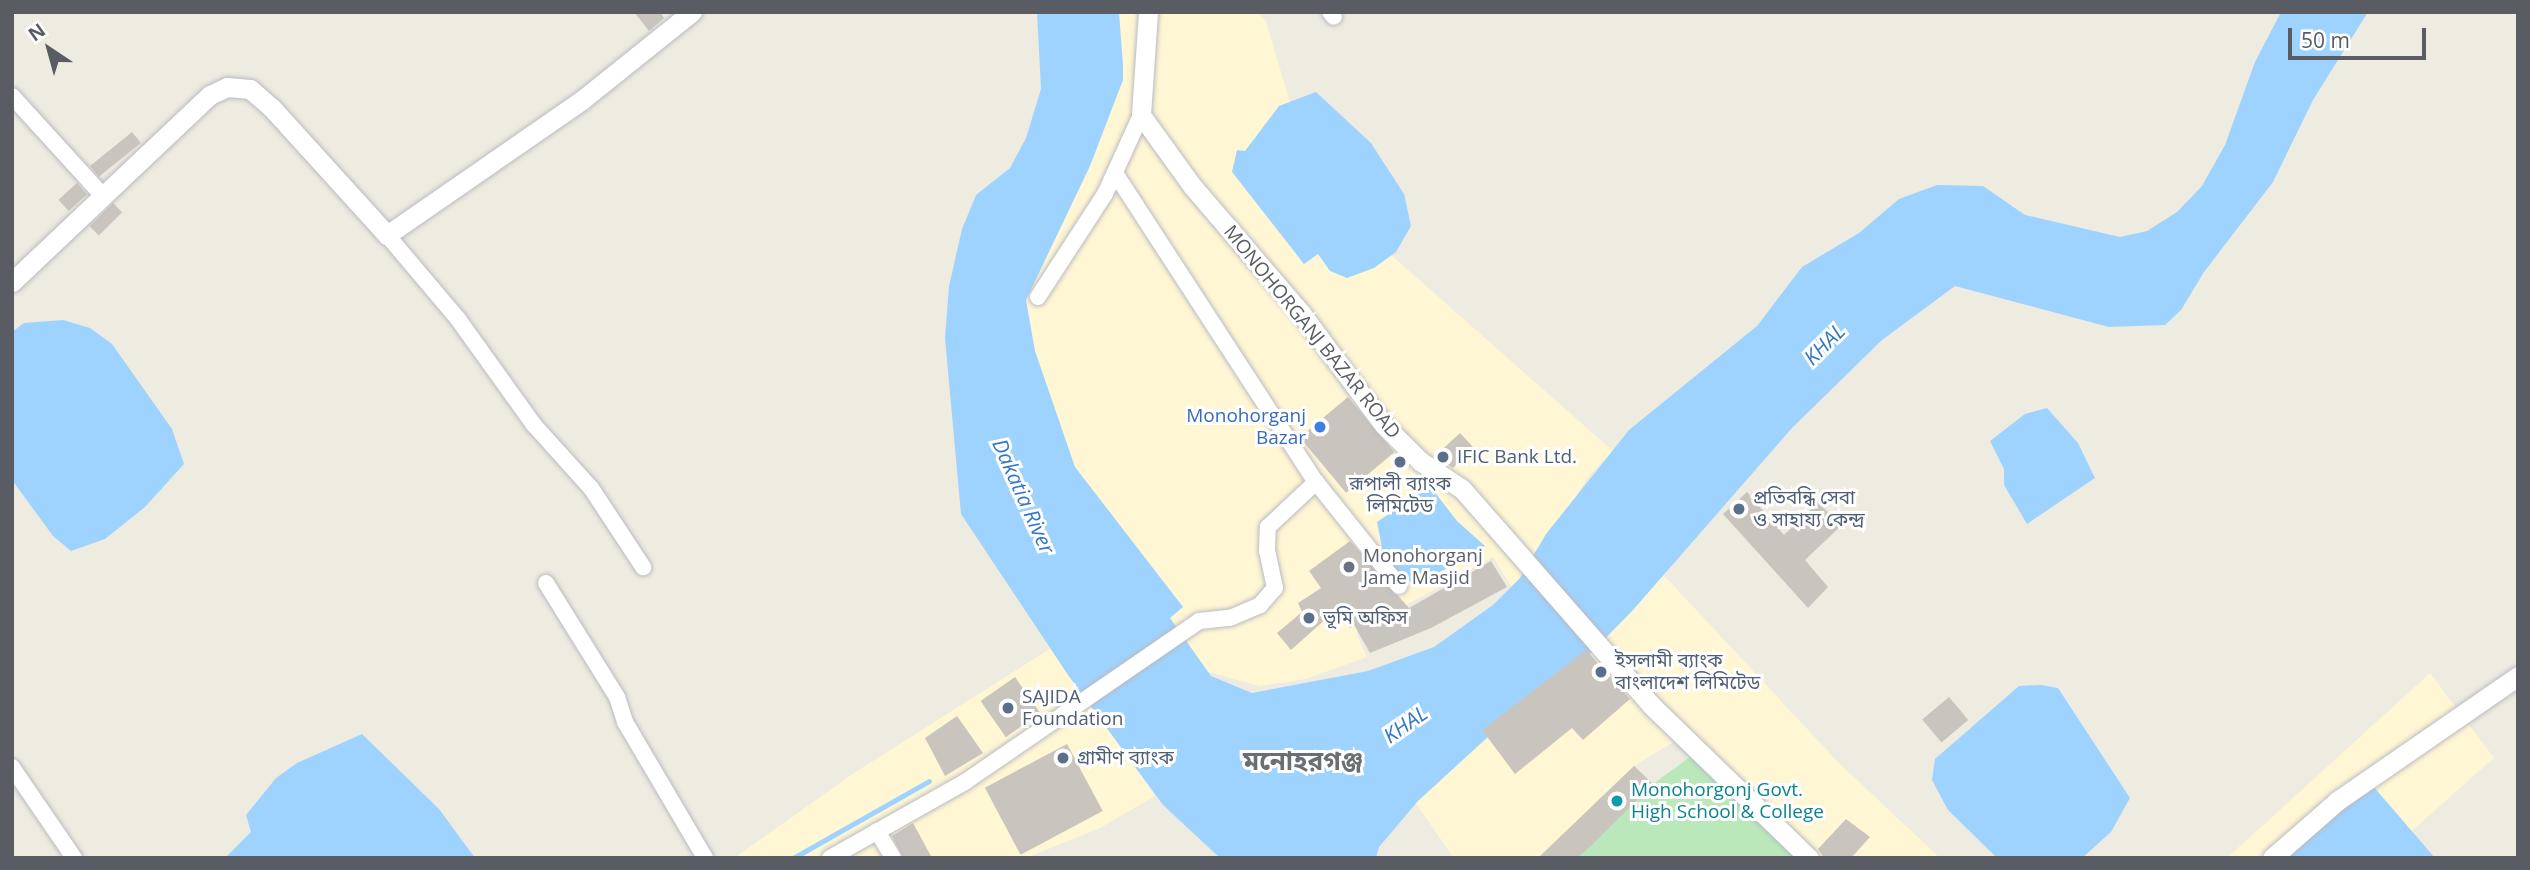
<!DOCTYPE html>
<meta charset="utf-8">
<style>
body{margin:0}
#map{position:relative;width:2530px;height:870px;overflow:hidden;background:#eeebe0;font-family:"Open Sans","Noto Sans Bengali",sans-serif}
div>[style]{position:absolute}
.commercial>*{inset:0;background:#fff6d4}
.green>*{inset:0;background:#bae8bb}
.water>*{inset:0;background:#9fd3ff}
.stream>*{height:5px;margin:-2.5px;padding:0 2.5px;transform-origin:2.5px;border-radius:2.5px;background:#9fd3ff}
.building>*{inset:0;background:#c9c5be;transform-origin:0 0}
.roads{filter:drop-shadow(0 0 2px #b9bbc1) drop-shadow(0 0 2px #b9bbc1)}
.minor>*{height:16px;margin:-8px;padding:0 8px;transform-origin:8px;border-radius:8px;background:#fff}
.tertiary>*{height:19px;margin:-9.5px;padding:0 9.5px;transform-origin:9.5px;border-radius:9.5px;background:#fff}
.dots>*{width:19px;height:19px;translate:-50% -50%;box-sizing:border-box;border:4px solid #fff;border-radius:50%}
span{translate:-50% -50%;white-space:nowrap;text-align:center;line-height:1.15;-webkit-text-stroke:6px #fff;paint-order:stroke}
.street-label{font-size:19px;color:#595d63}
.shop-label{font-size:19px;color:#366cbe}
.right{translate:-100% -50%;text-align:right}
.service-label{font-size:19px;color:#4e5e75}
.left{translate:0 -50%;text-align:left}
.worship-label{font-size:19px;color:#5b616d}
.culture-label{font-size:19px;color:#0d838f}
.water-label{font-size:21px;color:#3677c4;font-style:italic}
.district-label{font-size:26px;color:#6a6f75;font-weight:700}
.frame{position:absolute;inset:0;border:14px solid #595d63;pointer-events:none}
.north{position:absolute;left:14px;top:14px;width:70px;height:70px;-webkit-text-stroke:5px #fff;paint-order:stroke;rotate:324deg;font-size:19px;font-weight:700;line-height:28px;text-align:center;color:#595d63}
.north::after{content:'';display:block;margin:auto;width:24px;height:32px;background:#595d63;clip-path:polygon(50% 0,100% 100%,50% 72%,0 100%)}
.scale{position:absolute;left:2288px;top:28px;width:138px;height:32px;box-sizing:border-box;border:4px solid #595d63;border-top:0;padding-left:9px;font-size:21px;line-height:24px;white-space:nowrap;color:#595d63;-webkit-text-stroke:5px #fff;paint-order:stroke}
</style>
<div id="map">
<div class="commercial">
<i style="clip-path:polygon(1110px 12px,1258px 12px,1266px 22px,1291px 105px,1390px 254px,1613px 451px,1588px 477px,1578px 494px,1671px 583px,1839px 763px,1940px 858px,1799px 858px,1675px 741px,1634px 766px,1538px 858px,1454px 858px,1414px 801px,1538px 694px,1584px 663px,1511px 586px,1493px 557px,1356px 633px,1367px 657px,1306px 679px,1260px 686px,1201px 670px,1110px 731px,1155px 796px,1100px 828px,1026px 858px,734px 858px,854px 773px,1157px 581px,1073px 472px,1019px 303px)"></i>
<i style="clip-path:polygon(2430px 673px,2494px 758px,2381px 858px,2227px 858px)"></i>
</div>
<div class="green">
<i style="clip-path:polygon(1690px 757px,1796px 858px,1577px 858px,1653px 784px)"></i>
</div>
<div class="water">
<i style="clip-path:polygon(1037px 12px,1119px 12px,1123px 65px,1123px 80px,1090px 166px,1026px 300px,1035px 351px,1075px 467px,1183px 607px,1170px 618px,1211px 676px,1252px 693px,1368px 671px,1434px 647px,1493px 605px,1520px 578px,1546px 534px,1629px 430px,1757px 326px,1802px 267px,1859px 233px,1899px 199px,1937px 185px,1983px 186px,2025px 215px,2120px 237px,2147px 231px,2177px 212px,2202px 186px,2225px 145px,2255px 62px,2281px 12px,2368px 12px,2313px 100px,2273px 182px,2204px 272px,2181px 310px,2165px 325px,2109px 327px,1955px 286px,1882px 340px,1792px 428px,1633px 610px,1591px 653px,1513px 714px,1418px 801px,1379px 847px,1376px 858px,1220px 858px,1163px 805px,1068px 675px,961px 514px,945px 338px,949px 286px,962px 229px,976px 195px,1010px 168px,1026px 138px,1041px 89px)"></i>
<i style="clip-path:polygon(1316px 92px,1371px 143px,1404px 194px,1411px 226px,1396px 252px,1374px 268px,1347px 278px,1330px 271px,1318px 254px,1304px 264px,1232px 172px,1237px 150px,1245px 151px,1279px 106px)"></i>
<i style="clip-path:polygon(63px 320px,90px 328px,112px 344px,172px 429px,184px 464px,145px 507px,105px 539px,71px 551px,53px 536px,12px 480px,12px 332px,24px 323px)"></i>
<i style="clip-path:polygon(2047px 408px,2078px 443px,2095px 478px,2027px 524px,2004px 485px,2004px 469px,1990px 441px,2025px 414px)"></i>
<i style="clip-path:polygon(1430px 486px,1457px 521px,1485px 546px,1416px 586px,1396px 572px,1382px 548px,1377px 522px)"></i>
<i style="clip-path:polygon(2041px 685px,2058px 688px,2130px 798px,2111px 832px,2082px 858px,1997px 858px,1948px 810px,1932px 780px,1935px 759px,2019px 686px)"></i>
<i style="clip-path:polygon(362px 734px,439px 809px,475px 858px,225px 858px,251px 832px,246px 815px,276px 778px,297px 763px)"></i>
<i style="clip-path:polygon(2373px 786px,2435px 858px,2284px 858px,2336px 811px)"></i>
</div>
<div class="stream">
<i style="left:793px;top:858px;width:156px;rotate:-29.5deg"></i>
</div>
<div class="building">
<i style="clip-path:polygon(634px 12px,660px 12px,664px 18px,649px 31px)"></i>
<i style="left:132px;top:132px;width:14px;height:54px;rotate:51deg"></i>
<i style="left:77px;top:183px;width:15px;height:25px;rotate:48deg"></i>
<i style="left:113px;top:203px;width:13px;height:33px;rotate:45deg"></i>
<i style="left:1348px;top:397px;width:72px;height:63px;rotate:50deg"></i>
<i style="clip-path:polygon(1460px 433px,1474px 448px,1453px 468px,1435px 456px)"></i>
<i style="clip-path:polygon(1747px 492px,1784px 535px,1818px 503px,1842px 525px,1805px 560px,1828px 587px,1808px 608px,1723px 514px)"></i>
<i style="clip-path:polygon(1350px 541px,1409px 608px,1491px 561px,1507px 587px,1431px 628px,1370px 653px,1354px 625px,1350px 628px,1337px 609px,1291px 650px,1277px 633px,1302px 612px,1298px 603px,1321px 588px,1309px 571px)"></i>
<i style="clip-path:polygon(1586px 650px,1630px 699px,1583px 740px,1572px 728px,1515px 774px,1482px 730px)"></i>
<i style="left:1015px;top:677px;width:44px;height:42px;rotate:55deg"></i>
<i style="left:1949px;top:697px;width:30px;height:35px;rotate:50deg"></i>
<i style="clip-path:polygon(957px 716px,983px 753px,945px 776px,925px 738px)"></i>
<i style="left:1067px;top:744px;width:76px;height:93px;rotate:62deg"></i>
<i style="clip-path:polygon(1634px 766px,1653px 784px,1592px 845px,1577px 858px,1538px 858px)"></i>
<i style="clip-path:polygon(1846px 819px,1870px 837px,1851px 858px,1824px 858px,1818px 849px)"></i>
<i style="clip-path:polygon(913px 823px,932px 858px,903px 858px,892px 836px)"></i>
</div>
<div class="roads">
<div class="minor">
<i style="left:1330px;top:12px;width:6px;rotate:51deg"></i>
<i style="left:12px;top:96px;width:134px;rotate:47.7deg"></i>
<i style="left:1115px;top:173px;width:369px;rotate:57deg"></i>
<i style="left:1316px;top:482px;width:133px;rotate:51.4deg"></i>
<i style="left:387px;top:235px;width:110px;rotate:49.8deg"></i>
<i style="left:458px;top:319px;width:130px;rotate:54.4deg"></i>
<i style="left:534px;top:425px;width:85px;rotate:47.9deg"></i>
<i style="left:591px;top:488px;width:95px;rotate:56.6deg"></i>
<i style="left:1038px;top:297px;width:123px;rotate:-57deg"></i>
<i style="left:1105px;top:194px;width:87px;rotate:-65.5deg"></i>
<i style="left:546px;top:583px;width:134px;rotate:58.1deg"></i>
<i style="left:617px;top:697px;width:26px;rotate:72deg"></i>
<i style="left:625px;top:722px;width:158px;rotate:59.5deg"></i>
<i style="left:12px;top:767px;width:110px;rotate:55.7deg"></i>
<i style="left:877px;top:831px;width:31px;rotate:59deg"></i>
<i style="left:830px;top:858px;width:155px;rotate:-29.4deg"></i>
<i style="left:965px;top:782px;width:284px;rotate:-34.5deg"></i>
<i style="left:1199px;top:621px;width:31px;rotate:-6deg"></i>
<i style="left:1230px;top:618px;width:33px;rotate:-23deg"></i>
<i style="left:1260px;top:605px;width:23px;rotate:-49deg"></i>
<i style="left:1275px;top:588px;width:38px;rotate:-102deg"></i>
<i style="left:1267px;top:551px;width:24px;rotate:-88deg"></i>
<i style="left:1268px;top:527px;width:66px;rotate:-43.2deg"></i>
</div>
<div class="tertiary">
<i style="left:1148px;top:12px;width:103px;rotate:93.9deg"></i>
<i style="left:1141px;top:115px;width:89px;rotate:54.2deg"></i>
<i style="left:1193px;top:187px;width:166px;rotate:49.4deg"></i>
<i style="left:1301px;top:313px;width:139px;rotate:53.5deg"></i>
<i style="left:1384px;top:425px;width:51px;rotate:45deg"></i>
<i style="left:1420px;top:461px;width:50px;rotate:33.7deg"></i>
<i style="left:1462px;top:489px;width:287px;rotate:48.8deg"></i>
<i style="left:1651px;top:705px;width:220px;rotate:44.1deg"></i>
<i style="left:12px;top:282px;width:272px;rotate:-43.4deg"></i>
<i style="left:210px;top:95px;width:19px;rotate:-25deg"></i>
<i style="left:227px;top:87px;width:23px;rotate:5deg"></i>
<i style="left:250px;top:89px;width:28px;rotate:41deg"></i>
<i style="left:271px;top:107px;width:173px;rotate:47.8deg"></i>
<i style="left:387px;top:235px;width:237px;rotate:-34.7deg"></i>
<i style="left:582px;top:100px;width:141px;rotate:-38.7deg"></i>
<i style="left:2272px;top:858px;width:86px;rotate:-41.2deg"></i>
<i style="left:2337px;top:801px;width:220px;rotate:-34.6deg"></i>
</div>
</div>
<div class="dots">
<i style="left:1320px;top:427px;background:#3f7fe0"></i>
<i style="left:1443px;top:457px;background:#5c6f8a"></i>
<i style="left:1400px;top:462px;background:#5c6f8a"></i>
<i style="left:1739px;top:509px;background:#5c6f8a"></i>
<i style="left:1349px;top:567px;background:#6b7280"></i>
<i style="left:1309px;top:618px;background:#5c6f8a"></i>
<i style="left:1601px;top:672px;background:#5c6f8a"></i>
<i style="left:1008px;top:708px;background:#5c6f8a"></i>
<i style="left:1063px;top:758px;background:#5c6f8a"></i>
<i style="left:1617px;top:801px;background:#0f9aa8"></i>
</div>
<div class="street-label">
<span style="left:1312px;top:332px;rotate:51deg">MONOHORGANJ BAZAR ROAD</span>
</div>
<div class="shop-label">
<span class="right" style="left:1306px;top:427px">Monohorganj<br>Bazar</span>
</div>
<div class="service-label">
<span class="left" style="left:1457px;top:457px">IFIC Bank Ltd.</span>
<span style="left:1400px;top:495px">রূপালী ব্যাংক<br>লিমিটেড</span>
<span class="left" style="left:1753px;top:509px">প্রতিবন্ধি সেবা<br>ও সাহায্য কেন্দ্র</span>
<span class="left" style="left:1323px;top:618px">ভূমি অফিস</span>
<span class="left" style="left:1615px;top:672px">ইসলামী ব্যাংক<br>বাংলাদেশ লিমিটেড</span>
<span class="left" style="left:1022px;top:708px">SAJIDA<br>Foundation</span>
<span class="left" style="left:1077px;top:758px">গ্রামীণ ব্যাংক</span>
</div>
<div class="worship-label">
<span class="left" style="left:1363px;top:567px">Monohorganj<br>Jame Masjid</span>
</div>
<div class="culture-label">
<span class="left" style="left:1631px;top:801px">Monohorgonj Govt.<br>High School &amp; College</span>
</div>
<div class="water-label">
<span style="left:1824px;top:344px;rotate:-45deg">KHAL</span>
<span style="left:1024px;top:496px;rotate:66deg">Dakatia River</span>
<span style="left:1405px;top:724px;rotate:-35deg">KHAL</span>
</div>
<div class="district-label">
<span style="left:1303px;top:761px">মনোহরগঞ্জ</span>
</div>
<div class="frame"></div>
<div class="north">N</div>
<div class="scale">50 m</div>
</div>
